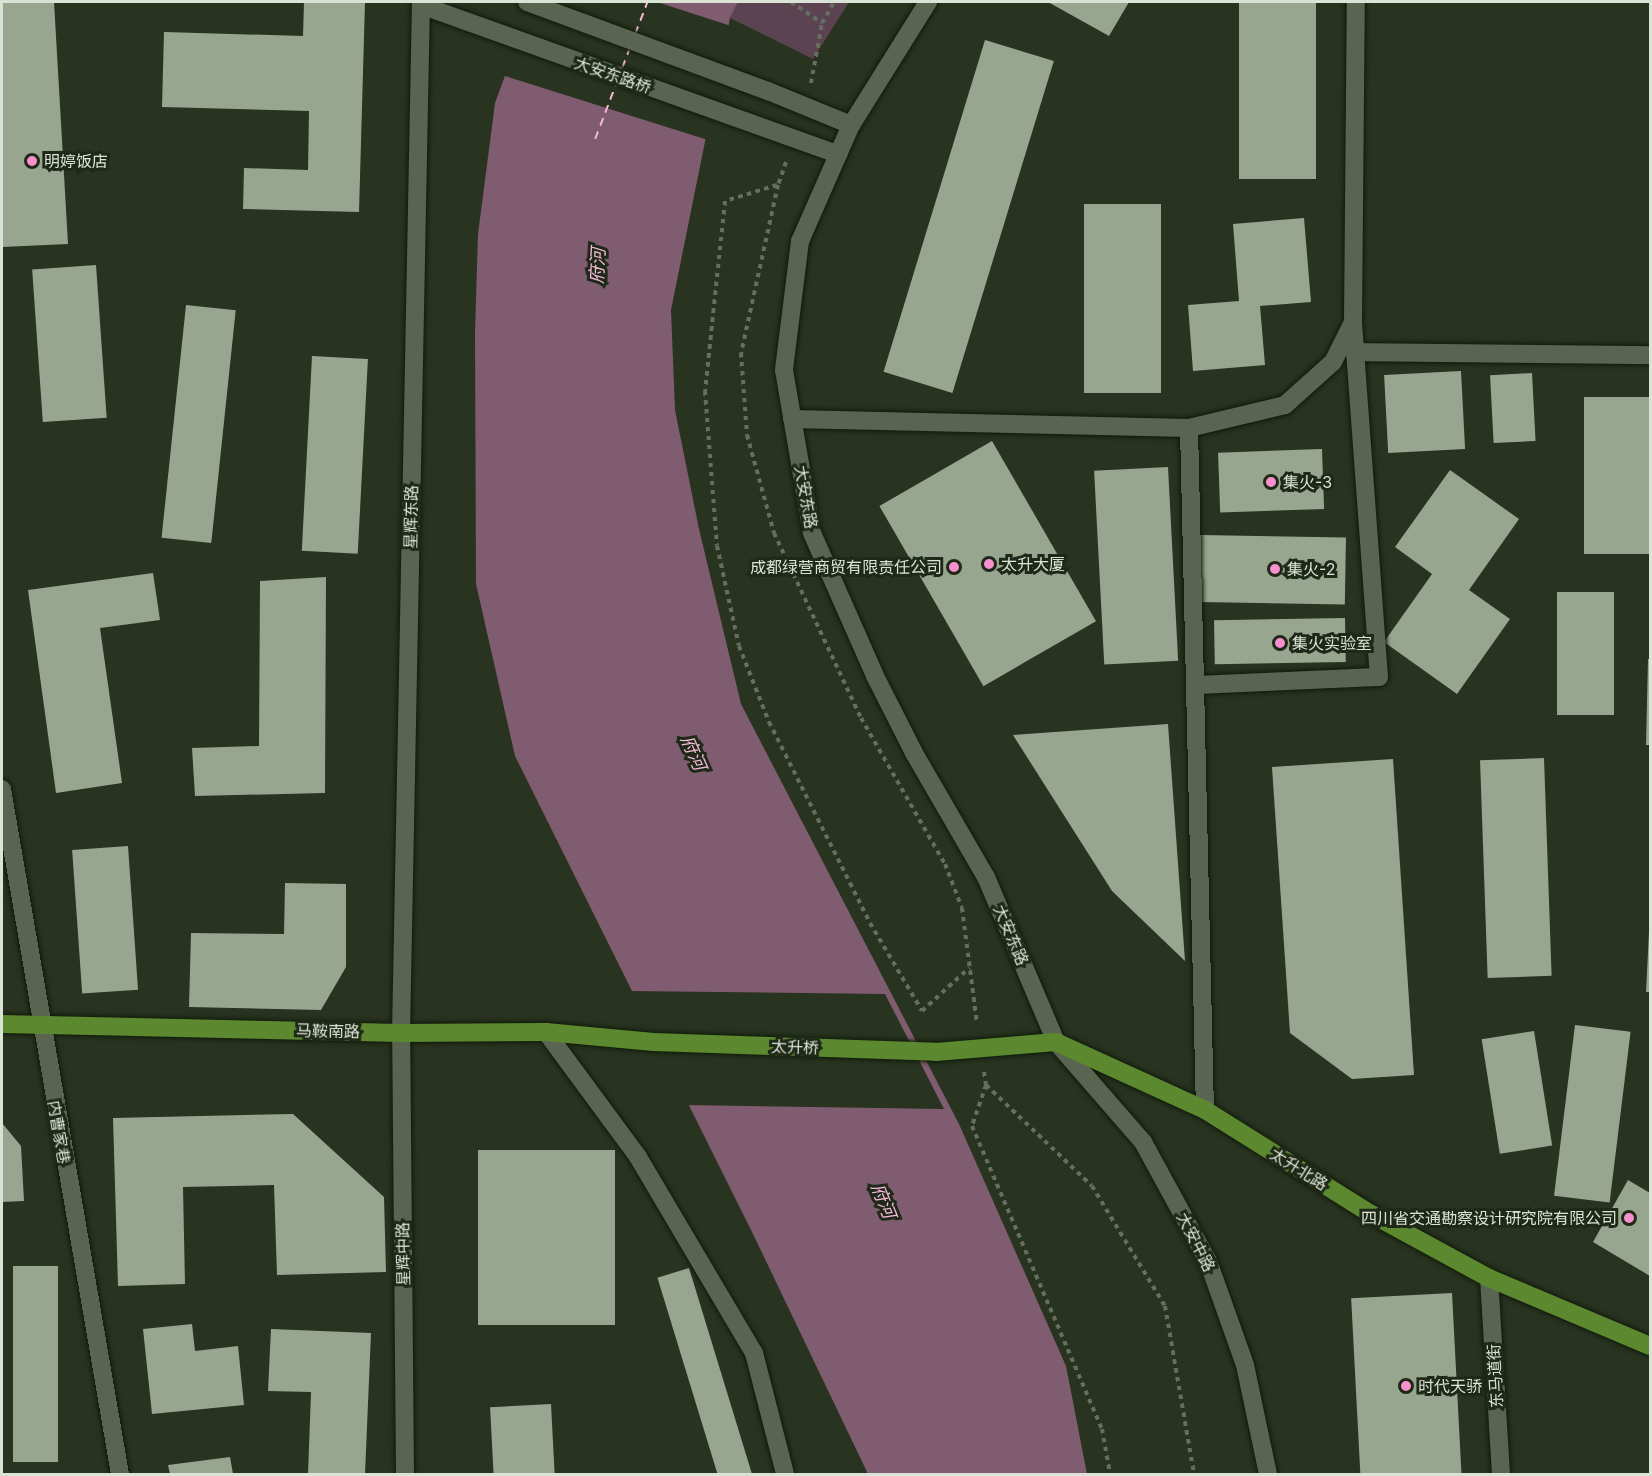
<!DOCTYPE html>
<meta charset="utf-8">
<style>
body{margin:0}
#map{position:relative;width:1652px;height:1476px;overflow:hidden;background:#283320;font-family:Inter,"Noto Sans SC",sans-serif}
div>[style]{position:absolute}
.green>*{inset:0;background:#5b4351}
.water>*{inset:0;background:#805c70}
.pier>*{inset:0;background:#283320}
.ferry>*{height:1.5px;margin-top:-0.75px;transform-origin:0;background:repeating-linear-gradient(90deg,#f5b6d9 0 8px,transparent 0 14px)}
.building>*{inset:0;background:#98a690;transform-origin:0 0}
.path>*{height:4px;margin-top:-2px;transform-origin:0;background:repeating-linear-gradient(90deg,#666f5f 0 4.5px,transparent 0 9px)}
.roads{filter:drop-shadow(0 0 2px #101a09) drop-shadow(0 0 2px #101a09)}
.minor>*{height:18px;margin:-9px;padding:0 9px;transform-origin:9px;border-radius:9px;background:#596551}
.major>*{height:18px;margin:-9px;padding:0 9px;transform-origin:9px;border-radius:9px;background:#5c8830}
.dots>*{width:16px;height:16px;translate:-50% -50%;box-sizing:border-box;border:3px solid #1e2917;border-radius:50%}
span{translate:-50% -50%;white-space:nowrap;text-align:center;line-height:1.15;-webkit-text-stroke:6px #1e2917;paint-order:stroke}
.street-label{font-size:16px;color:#dbe2d6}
.poi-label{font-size:16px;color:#dbe2d6}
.left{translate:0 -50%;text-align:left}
.right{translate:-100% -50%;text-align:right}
.water-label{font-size:18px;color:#f5b6d9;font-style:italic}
.frame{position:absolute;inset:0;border:3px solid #dbe2d6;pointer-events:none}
</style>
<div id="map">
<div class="green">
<i style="clip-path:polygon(738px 2px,849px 2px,813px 59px,730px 18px)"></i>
</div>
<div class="water">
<i style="clip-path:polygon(532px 2px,738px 2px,730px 18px,671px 310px,675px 410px,699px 529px,741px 704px,959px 1124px,1066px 1366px,1087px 1474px,868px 1474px,753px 1234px,515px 756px,476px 584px,475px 332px,478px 234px,495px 103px)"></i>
</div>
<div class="pier">
<i style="clip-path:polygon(529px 2px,657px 2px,731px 26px,708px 140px,502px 75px)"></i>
<i style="clip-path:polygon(628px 991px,885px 994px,944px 1109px,685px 1105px)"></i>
</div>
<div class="ferry">
<i style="left:635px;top:34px;width:34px;rotate:-69deg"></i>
<i style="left:622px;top:68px;width:19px;rotate:-69deg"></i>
<i style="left:595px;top:139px;width:59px;rotate:-69.1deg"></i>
</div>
<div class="building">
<i style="clip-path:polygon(2px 2px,54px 2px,68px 244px,2px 247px)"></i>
<i style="clip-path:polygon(304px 2px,365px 2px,359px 212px,243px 209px,244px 168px,308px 170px,309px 111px,162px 107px,164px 32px,303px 36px)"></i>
<i style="clip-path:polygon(1048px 2px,1129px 2px,1109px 36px)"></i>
<i style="left:1239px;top:2px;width:77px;height:177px"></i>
<i style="left:985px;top:40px;width:72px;height:347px;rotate:17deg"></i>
<i style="left:1084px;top:204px;width:77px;height:189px"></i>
<i style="clip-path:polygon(1304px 218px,1311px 302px,1260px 306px,1265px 365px,1193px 371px,1188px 305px,1239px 301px,1233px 224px)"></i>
<i style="left:96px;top:265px;width:153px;height:64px;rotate:86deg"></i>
<i style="left:186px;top:305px;width:50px;height:234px;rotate:6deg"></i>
<i style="left:312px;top:356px;width:56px;height:195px;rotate:3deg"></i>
<i style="left:1461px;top:371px;width:78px;height:77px;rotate:87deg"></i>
<i style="left:1532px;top:373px;width:68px;height:42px;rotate:87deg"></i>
<i style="left:1650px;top:397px;width:157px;height:66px;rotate:90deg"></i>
<i style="left:992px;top:441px;width:208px;height:130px;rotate:60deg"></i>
<i style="left:1322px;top:449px;width:60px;height:104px;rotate:88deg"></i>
<i style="left:1168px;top:467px;width:194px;height:74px;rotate:87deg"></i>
<i style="clip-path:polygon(1450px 470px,1519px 519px,1469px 590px,1510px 619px,1457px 694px,1384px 642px,1432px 574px,1395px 547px)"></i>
<i style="left:1201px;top:535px;width:145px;height:67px;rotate:1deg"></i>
<i style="clip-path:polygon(153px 573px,160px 620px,100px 628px,122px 783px,56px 793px,28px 590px)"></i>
<i style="clip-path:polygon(326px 577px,325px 793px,195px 796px,192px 748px,259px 746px,260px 581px)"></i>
<i style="left:1557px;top:592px;width:57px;height:123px"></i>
<i style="left:1345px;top:618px;width:44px;height:131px;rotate:89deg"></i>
<i style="clip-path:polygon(1648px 659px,1650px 659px,1650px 745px,1646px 745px)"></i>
<i style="clip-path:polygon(1168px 724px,1185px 961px,1112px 891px,1013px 735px)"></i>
<i style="left:1544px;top:758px;width:218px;height:64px;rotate:88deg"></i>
<i style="clip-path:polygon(1393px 759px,1414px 1075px,1352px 1079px,1290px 1033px,1272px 767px)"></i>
<i style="left:128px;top:846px;width:144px;height:56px;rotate:86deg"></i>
<i style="clip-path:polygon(285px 883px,346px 884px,346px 967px,321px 1010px,189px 1007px,191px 933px,284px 934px)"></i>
<i style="clip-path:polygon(1649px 932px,1650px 932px,1650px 992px,1646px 992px)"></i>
<i style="left:1575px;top:1025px;width:56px;height:172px;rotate:7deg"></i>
<i style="left:1534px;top:1031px;width:116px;height:53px;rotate:81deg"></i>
<i style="clip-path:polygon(293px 1114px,384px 1197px,386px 1272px,277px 1275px,274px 1185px,183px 1187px,185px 1284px,118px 1286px,113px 1118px)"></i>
<i style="clip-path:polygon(2px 1123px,21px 1146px,24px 1201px,2px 1202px)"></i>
<i style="left:478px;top:1150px;width:137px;height:175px"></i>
<i style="clip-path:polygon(1628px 1180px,1650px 1193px,1650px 1276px,1593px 1242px)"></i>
<i style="left:13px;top:1266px;width:45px;height:196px"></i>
<i style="left:689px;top:1268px;width:216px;height:33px;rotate:73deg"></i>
<i style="left:1452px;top:1293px;width:181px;height:101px;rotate:87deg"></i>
<i style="clip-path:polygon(192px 1324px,195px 1351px,238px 1346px,244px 1405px,152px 1414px,143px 1329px)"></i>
<i style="clip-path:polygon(271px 1329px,371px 1333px,365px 1474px,308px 1474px,311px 1392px,268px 1391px)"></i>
<i style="left:551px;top:1404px;width:70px;height:61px;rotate:87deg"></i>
<i style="clip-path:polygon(230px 1457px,233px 1474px,170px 1474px,168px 1465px)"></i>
</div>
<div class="path">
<i style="left:791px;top:2px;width:37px;rotate:34deg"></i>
<i style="left:811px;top:83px;width:61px;rotate:-79.6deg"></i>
<i style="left:822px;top:23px;width:24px;rotate:-60deg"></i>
<i style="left:786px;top:162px;width:24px;rotate:109deg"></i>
<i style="left:778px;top:185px;width:172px;rotate:102.4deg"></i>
<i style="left:741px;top:353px;width:82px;rotate:85.8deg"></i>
<i style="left:747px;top:435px;width:102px;rotate:74.6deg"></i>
<i style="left:774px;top:533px;width:204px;rotate:64.8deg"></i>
<i style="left:861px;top:718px;width:168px;rotate:60.1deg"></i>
<i style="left:945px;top:864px;width:47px;rotate:68.9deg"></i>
<i style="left:962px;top:908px;width:116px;rotate:82.6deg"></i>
<i style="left:777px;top:185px;width:54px;rotate:162.9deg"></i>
<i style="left:725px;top:201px;width:191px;rotate:96deg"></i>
<i style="left:705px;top:391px;width:155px;rotate:85.6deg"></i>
<i style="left:717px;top:546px;width:102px;rotate:77.6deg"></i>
<i style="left:739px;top:646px;width:82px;rotate:68.5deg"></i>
<i style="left:769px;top:722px;width:225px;rotate:63.3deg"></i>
<i style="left:870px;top:923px;width:102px;rotate:59.4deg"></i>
<i style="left:922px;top:1011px;width:64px;rotate:-42.5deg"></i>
<i style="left:984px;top:1072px;width:13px;rotate:81deg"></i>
<i style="left:986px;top:1085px;width:146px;rotate:43.6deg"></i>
<i style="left:1092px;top:1186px;width:140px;rotate:58.7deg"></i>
<i style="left:1165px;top:1306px;width:170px;rotate:80.2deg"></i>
<i style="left:986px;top:1085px;width:43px;rotate:108.9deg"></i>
<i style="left:972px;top:1126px;width:330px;rotate:66.8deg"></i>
<i style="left:1102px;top:1429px;width:46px;rotate:79.9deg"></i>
</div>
<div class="roads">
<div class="minor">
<i style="left:527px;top:2px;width:257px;rotate:20.3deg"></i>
<i style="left:768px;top:91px;width:90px;rotate:22.3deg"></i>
<i style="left:928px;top:2px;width:145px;rotate:122deg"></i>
<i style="left:851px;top:125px;width:127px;rotate:113.7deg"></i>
<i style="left:800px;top:241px;width:130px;rotate:97.1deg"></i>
<i style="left:784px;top:370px;width:165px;rotate:80.3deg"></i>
<i style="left:812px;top:533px;width:156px;rotate:66.2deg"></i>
<i style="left:875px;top:676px;width:86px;rotate:63.1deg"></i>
<i style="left:914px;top:753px;width:143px;rotate:59.9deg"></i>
<i style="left:986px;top:877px;width:179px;rotate:67deg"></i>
<i style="left:1056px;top:1042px;width:133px;rotate:49deg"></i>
<i style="left:1143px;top:1142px;width:136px;rotate:61.4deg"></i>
<i style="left:1208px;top:1261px;width:110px;rotate:70.4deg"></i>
<i style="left:1245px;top:1365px;width:111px;rotate:78.1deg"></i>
<i style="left:421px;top:5px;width:443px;rotate:19.7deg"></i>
<i style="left:1355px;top:352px;width:295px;rotate:0.6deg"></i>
<i style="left:792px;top:419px;width:397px;rotate:1.3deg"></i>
<i style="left:1189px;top:428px;width:99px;rotate:-13.5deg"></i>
<i style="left:1285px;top:405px;width:64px;rotate:-41.9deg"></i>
<i style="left:1333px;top:362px;width:45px;rotate:-63.4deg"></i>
<i style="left:1353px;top:322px;width:320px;rotate:-89.5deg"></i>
<i style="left:1189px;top:428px;width:682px;rotate:88.66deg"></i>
<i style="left:1195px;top:685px;width:184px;rotate:-2.5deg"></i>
<i style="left:1379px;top:677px;width:354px;rotate:-94.2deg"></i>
<i style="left:2px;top:789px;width:695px;rotate:80.23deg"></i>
<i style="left:546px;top:1032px;width:155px;rotate:53.6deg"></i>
<i style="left:638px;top:1157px;width:228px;rotate:59.4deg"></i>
<i style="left:754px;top:1353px;width:125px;rotate:75.6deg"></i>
<i style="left:1489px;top:1278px;width:196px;rotate:86.5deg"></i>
<i style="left:405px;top:1474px;width:441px;rotate:-90.5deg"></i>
<i style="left:401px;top:1033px;width:1031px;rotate:-88.89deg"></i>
</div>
<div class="major">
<i style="left:2px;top:1024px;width:399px;rotate:1.3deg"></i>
<i style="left:401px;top:1033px;width:145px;rotate:-0.4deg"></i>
<i style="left:546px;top:1032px;width:108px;rotate:5.3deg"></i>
<i style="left:654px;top:1042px;width:282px;rotate:2deg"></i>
<i style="left:936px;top:1052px;width:120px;rotate:-4.8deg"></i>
<i style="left:1056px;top:1042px;width:164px;rotate:24.5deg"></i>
<i style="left:1205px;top:1110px;width:196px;rotate:32.1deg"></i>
<i style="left:1371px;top:1214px;width:134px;rotate:28.5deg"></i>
<i style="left:1489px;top:1278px;width:175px;rotate:22.9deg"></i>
</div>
</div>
<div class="dots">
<i style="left:32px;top:161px;background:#f790ce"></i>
<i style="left:1271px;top:482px;background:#f790ce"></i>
<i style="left:989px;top:564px;background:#f790ce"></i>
<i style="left:954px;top:567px;background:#f790ce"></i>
<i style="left:1275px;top:569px;background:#f790ce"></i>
<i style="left:1280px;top:643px;background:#f790ce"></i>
<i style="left:1629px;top:1218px;background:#f790ce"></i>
<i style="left:1406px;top:1386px;background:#f790ce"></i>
</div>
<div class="street-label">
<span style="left:613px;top:75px;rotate:19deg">大安东路桥</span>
<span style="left:806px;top:497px;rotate:80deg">大安东路</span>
<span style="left:411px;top:517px;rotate:-89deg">星辉东路</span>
<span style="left:1011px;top:935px;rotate:67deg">大安东路</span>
<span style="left:328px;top:1031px;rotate:1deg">马鞍南路</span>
<span style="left:795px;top:1047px;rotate:2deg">太升桥</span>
<span style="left:59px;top:1132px;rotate:80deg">内曹家巷</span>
<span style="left:1299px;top:1169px;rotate:32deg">太升北路</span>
<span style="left:1196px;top:1242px;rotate:63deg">大安中路</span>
<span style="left:403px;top:1254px;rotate:-91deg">星辉中路</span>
<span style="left:1495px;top:1376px;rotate:-93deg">东马道街</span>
</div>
<div class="poi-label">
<span class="left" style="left:44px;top:161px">明婷饭店</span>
<span class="left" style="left:1283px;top:482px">集火-3</span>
<span class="left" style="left:1001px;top:564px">太升大厦</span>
<span class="right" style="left:942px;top:567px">成都绿营商贸有限责任公司</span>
<span class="left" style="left:1287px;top:569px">集火-2</span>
<span class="left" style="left:1292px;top:643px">集火实验室</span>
<span class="right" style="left:1617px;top:1218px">四川省交通勘察设计研究院有限公司</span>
<span class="left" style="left:1418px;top:1386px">时代天骄</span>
</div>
<div class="water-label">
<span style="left:598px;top:266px;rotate:-87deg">府河</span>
<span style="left:693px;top:753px;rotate:66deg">府河</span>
<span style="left:883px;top:1201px;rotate:68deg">府河</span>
</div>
<div class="frame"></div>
</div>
